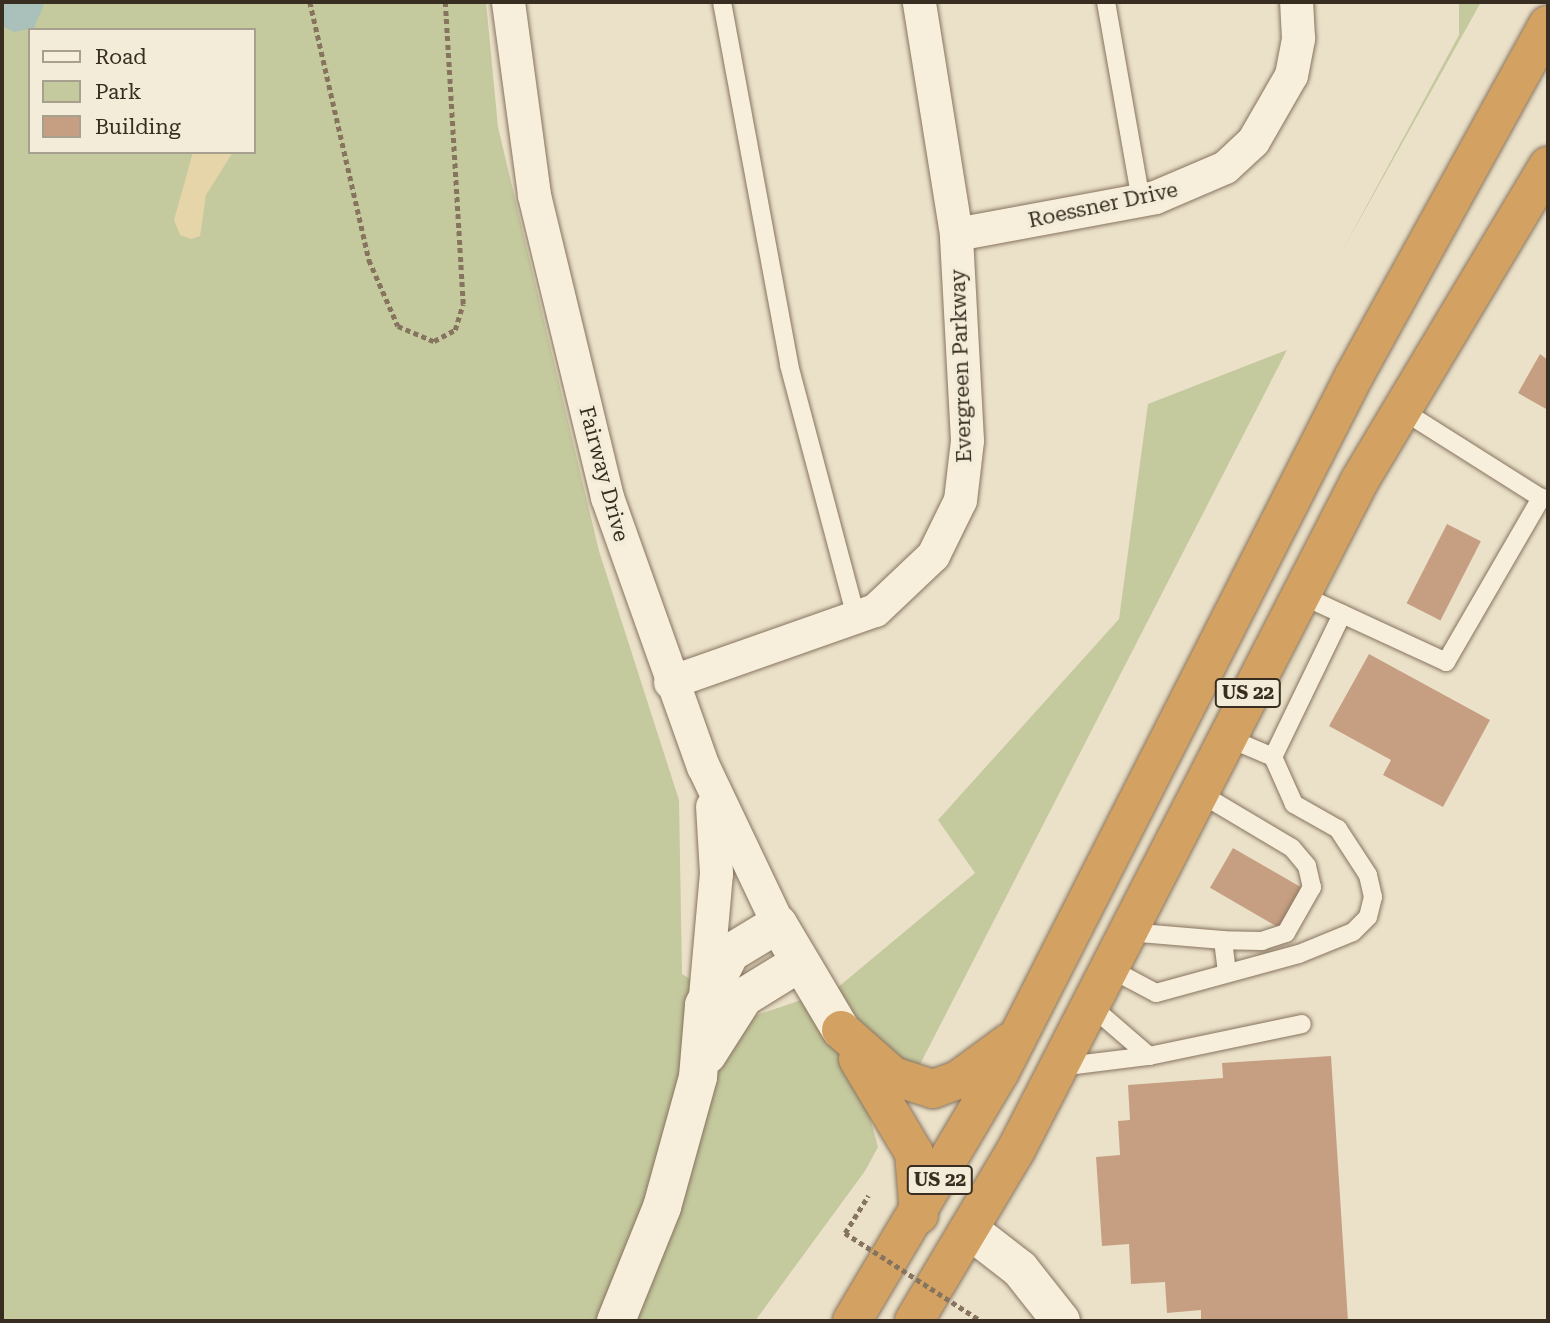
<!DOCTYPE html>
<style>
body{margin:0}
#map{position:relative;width:1550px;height:1323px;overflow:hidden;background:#ebe1c9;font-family:"Roboto Serif",serif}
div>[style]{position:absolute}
.green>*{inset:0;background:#c4c99e}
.sand>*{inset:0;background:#e5d5a9}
.water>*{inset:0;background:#aac0ba}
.building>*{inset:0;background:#c69f82;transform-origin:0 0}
.path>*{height:4.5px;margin-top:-2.25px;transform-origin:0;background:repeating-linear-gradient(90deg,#87745f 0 5px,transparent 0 8.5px)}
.roads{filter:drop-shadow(0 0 2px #87745f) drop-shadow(0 0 2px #87745f)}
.lane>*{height:18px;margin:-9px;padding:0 9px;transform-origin:9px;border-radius:9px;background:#f7efdc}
.street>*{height:33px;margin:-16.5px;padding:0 16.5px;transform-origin:16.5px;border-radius:16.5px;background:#f7efdc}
.secondary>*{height:38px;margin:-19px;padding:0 19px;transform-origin:19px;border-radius:19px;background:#f7efdc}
.highway>*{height:38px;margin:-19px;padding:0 19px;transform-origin:19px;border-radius:19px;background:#d3a262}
.path-bridge>*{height:4.5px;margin-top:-2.25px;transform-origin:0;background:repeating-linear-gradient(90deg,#87745f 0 5px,transparent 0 8.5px)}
span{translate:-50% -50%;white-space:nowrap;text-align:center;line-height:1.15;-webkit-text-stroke:7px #f3ecd8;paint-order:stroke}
.shield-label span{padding:2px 5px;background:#f3ecd8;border:2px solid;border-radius:5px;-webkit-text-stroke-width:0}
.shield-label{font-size:19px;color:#382d21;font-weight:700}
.street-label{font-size:21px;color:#382d21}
.frame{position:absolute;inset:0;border:4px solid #382d21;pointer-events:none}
.legend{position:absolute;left:28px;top:28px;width:228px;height:126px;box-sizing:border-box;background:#f3ecd8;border:2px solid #a8a08f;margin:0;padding:9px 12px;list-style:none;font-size:21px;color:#382d21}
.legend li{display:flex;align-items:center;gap:14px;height:35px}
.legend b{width:35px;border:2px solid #a8a08f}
</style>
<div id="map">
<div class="green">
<i style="clip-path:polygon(evenodd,2px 2px,486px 2px,498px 127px,599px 551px,679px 800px,682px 974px,751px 1017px,837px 988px,975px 873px,938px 820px,1119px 619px,1148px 404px,1287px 350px,912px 1080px,866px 1103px,878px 1147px,865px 1171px,755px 1321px,2px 1321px,2px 2px,30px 30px,254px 30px,254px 152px,30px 152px,30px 30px)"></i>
<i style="clip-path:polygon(1459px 2px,1481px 2px,1341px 253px,1459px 35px)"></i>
</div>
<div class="sand">
<i style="clip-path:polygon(193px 152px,233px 152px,206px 195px,200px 236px,191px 239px,180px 235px,174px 220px)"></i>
</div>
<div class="water">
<i style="clip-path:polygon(2px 2px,45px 2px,34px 28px,14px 32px,2px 26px)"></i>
</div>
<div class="building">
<i style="clip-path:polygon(1540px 354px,1548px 360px,1548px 410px,1518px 393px)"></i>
<i style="left:1447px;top:524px;width:38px;height:89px;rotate:27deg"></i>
<i style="clip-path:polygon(1369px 654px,1490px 720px,1443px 807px,1383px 775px,1391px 760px,1329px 726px)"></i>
<i style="left:1233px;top:848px;width:82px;height:46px;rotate:30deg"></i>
<i style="clip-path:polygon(1331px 1056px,1348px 1321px,1201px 1321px,1201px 1310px,1167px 1313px,1165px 1282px,1131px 1284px,1129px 1244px,1102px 1246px,1096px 1157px,1120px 1155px,1118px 1121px,1130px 1120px,1128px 1085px,1223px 1078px,1222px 1063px)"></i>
</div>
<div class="path">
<i style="left:310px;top:2px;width:265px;rotate:77.1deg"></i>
<i style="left:369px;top:260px;width:72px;rotate:66.3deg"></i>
<i style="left:398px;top:326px;width:39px;rotate:23deg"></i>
<i style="left:434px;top:341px;width:24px;rotate:-28deg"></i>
<i style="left:455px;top:330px;width:27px;rotate:-73deg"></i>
<i style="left:463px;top:304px;width:303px;rotate:-93.4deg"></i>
<i style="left:845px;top:1233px;width:44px;rotate:-58.1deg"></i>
</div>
<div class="roads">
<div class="lane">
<i style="left:722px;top:2px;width:369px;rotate:79.5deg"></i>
<i style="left:789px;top:365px;width:264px;rotate:75.1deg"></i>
<i style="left:1106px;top:2px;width:202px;rotate:80deg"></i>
<i style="left:1299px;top:594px;width:162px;rotate:24.8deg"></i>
<i style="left:1446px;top:662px;width:190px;rotate:-59.9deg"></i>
<i style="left:1541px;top:498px;width:167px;rotate:-147.7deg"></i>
<i style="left:1273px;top:757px;width:159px;rotate:-64.2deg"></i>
<i style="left:1198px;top:792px;width:109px;rotate:30.8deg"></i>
<i style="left:1292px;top:848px;width:23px;rotate:50deg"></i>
<i style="left:1307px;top:866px;width:22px;rotate:77deg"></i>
<i style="left:1312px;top:887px;width:53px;rotate:119.5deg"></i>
<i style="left:1286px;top:933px;width:25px;rotate:162deg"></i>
<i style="left:1262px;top:941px;width:39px;rotate:-179deg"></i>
<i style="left:1128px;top:932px;width:95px;rotate:4.8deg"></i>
<i style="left:1223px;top:940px;width:33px;rotate:83deg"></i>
<i style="left:1109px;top:968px;width:53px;rotate:28deg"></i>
<i style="left:1156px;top:993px;width:148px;rotate:-15.3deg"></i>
<i style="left:1299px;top:954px;width:58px;rotate:-22.2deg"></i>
<i style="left:1353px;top:932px;width:21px;rotate:-45deg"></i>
<i style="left:1368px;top:917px;width:21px;rotate:-76deg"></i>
<i style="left:1373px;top:897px;width:23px;rotate:-103deg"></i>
<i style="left:1368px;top:875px;width:55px;rotate:-123.1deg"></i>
<i style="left:1338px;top:829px;width:51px;rotate:-150.4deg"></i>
<i style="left:1294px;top:804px;width:51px;rotate:-114.1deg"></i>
<i style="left:1273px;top:757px;width:51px;rotate:-156.9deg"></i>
<i style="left:1149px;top:1056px;width:156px;rotate:-11.8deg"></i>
<i style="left:1059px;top:1067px;width:91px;rotate:-7deg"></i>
<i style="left:1149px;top:1056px;width:78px;rotate:-139.2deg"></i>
</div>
<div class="street">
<i style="left:508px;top:2px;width:195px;rotate:82.3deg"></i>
<i style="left:534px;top:195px;width:311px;rotate:76.4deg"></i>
<i style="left:607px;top:497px;width:286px;rotate:70.4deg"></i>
<i style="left:703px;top:766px;width:175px;rotate:64.6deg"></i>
<i style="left:956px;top:234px;width:202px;rotate:-10.5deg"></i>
<i style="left:1155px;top:197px;width:76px;rotate:-23.2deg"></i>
<i style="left:1225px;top:167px;width:38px;rotate:-43deg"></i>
<i style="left:1253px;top:141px;width:76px;rotate:-60.1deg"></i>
<i style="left:1291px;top:75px;width:38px;rotate:-79deg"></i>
<i style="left:1298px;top:38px;width:36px;rotate:-93deg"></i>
<i style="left:670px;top:682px;width:217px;rotate:-19.4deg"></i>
<i style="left:875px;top:610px;width:80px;rotate:-43.5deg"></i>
<i style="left:933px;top:555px;width:61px;rotate:-63.9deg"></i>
<i style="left:960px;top:500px;width:60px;rotate:-83.3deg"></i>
<i style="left:967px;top:440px;width:206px;rotate:-93.1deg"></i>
<i style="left:956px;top:234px;width:235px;rotate:-99.1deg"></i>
<i style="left:705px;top:996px;width:123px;rotate:-84.9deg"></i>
<i style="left:716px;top:873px;width:67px;rotate:-93.4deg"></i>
</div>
<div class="secondary">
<i style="left:707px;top:1055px;width:69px;rotate:-57.5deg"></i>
<i style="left:744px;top:997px;width:65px;rotate:-31.7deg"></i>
<i style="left:971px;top:1231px;width:62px;rotate:37.8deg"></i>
<i style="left:1020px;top:1269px;width:66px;rotate:51.7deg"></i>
<i style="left:616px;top:1321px;width:123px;rotate:-68deg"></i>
<i style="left:662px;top:1207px;width:135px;rotate:-74.5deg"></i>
<i style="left:698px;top:1077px;width:72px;rotate:-85.2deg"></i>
<i style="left:704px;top:1005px;width:58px;rotate:-63.4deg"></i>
<i style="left:730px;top:953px;width:56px;rotate:-31.1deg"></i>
<i style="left:778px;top:924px;width:123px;rotate:59.3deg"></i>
</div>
<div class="highway">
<i style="left:841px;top:1030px;width:69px;rotate:41.5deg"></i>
<i style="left:893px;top:1076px;width:42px;rotate:18deg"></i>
<i style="left:933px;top:1089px;width:27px;rotate:-20deg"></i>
<i style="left:958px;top:1080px;width:64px;rotate:-36.2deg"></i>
<i style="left:858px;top:1059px;width:109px;rotate:59.2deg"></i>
<i style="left:914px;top:1153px;width:62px;rotate:85.4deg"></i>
<i style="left:852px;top:1321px;width:290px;rotate:-59.3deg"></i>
<i style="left:1000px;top:1072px;width:781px;rotate:-63.04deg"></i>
<i style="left:1354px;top:376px;width:401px;rotate:-61.1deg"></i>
<i style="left:914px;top:1321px;width:199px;rotate:-59.2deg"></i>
<i style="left:1016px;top:1150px;width:753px;rotate:-62.82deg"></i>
<i style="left:1360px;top:480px;width:366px;rotate:-59.1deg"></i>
</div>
</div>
<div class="path-bridge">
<i style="left:845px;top:1233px;width:162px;rotate:32.9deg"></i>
</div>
<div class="shield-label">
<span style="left:1248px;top:693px">US 22</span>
<span style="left:940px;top:1180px">US 22</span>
</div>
<div class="street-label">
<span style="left:1103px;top:205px;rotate:-12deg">Roessner Drive</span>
<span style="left:961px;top:366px;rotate:-92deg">Evergreen Parkway</span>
<span style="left:604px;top:474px;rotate:75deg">Fairway Drive</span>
</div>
<div class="frame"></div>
<ul class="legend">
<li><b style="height:9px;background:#f7efdc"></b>Road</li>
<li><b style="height:19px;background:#c4c99e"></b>Park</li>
<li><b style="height:19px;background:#c69f82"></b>Building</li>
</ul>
</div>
